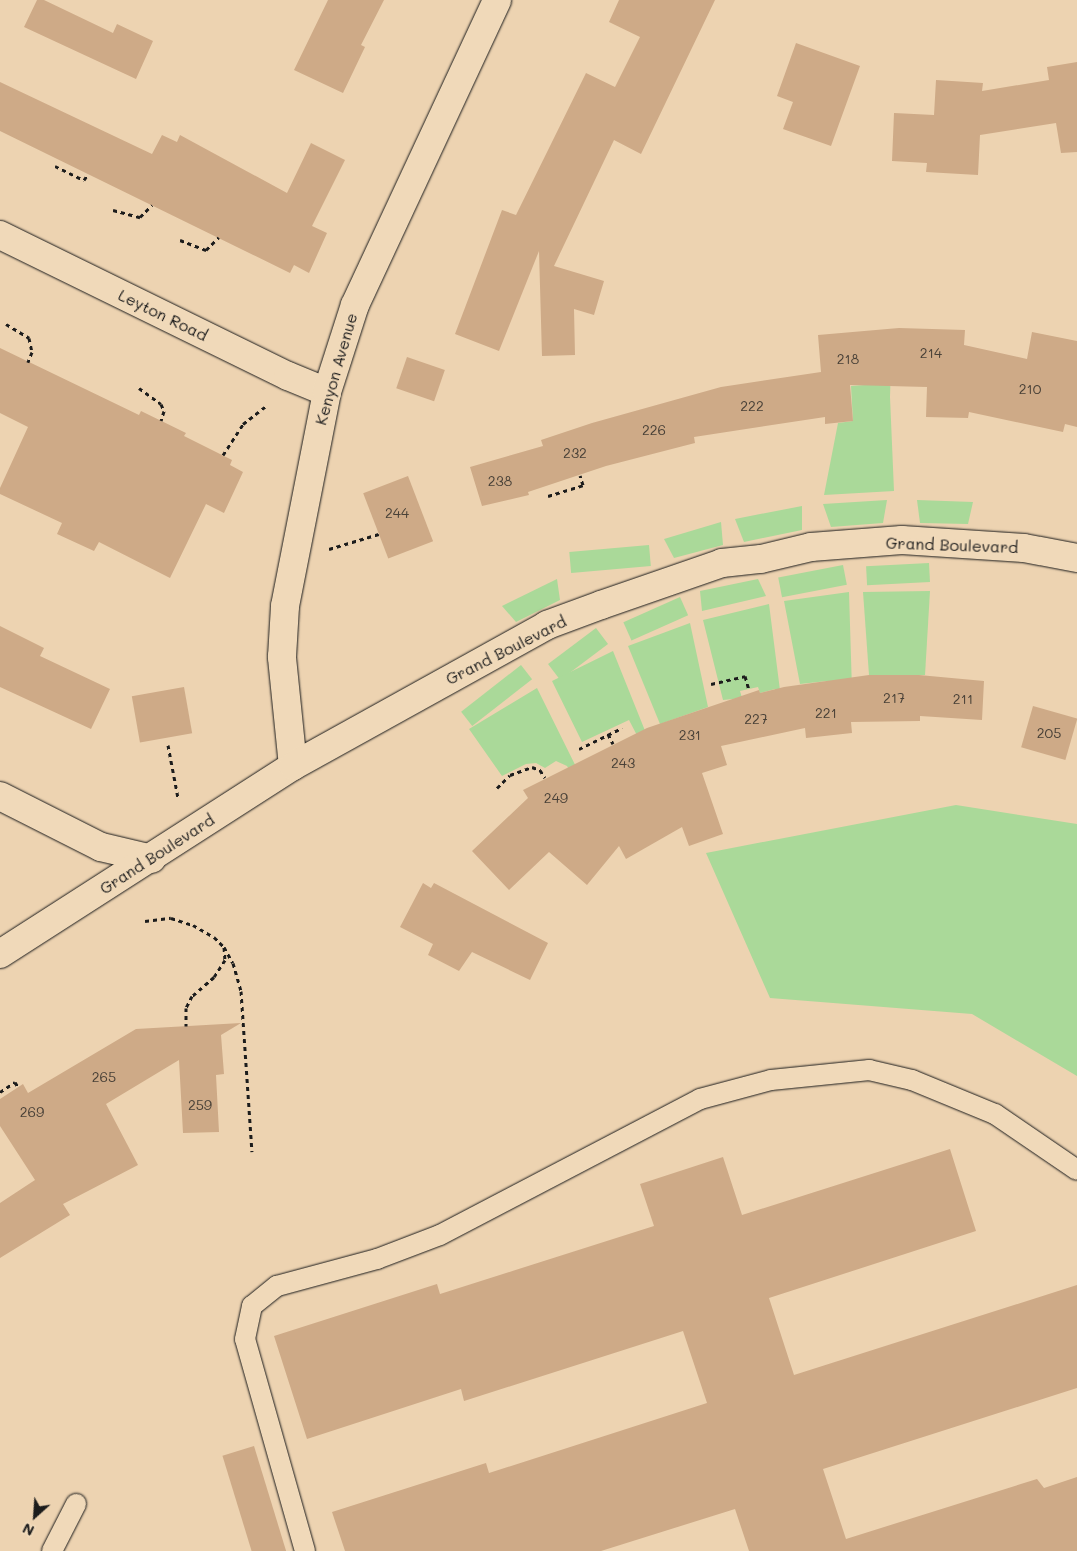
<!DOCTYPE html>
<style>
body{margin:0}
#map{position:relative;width:1077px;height:1551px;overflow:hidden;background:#edd3b1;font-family:Mali,sans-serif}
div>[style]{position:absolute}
.green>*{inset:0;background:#aad999;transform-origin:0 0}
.building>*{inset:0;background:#ceaa87;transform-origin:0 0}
.path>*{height:3px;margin-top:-1.5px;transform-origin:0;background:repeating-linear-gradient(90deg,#1c1c1c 0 4px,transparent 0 8px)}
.roads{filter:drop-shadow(0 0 1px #1c1c1c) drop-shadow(0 0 1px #1c1c1c)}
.service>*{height:20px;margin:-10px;padding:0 10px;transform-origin:10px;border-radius:10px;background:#f0d9b9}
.minor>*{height:28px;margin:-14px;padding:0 14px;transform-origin:14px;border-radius:14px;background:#f0d9b9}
span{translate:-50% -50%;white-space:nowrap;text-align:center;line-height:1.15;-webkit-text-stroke:4.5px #f0d9b9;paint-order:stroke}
.number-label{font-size:14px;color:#484037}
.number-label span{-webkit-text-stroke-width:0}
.street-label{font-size:16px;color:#1c1c1c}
.north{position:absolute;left:10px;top:1491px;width:50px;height:50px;-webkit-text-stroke:4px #f0d9b9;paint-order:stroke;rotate:206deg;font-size:14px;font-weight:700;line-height:20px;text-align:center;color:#1c1c1c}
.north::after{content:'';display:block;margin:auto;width:18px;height:22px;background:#1c1c1c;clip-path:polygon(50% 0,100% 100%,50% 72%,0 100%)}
</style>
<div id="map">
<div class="green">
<i style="clip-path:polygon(892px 332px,890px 397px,894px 491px,824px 495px,838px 423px,853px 421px,851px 386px,878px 384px)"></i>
<i style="clip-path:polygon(887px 500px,883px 523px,831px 527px,823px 504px)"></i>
<i style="clip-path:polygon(917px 500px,973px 502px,968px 524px,920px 523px)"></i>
<i style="clip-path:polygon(802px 506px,802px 530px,744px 542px,735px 519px)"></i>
<i style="clip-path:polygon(721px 522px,723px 545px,674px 558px,664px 539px)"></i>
<i style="left:649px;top:545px;width:21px;height:80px;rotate:85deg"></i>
<i style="left:929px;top:563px;width:19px;height:63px;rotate:87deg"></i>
<i style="left:843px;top:565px;width:20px;height:66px;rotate:79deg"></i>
<i style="clip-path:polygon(557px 579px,560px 600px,516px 622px,502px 606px)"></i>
<i style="clip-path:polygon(758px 579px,766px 596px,702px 611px,700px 591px)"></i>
<i style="clip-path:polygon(930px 591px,925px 675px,869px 675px,863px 592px)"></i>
<i style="clip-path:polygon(849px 592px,852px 690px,827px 681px,800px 684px,784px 601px)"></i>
<i style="left:680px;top:597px;width:20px;height:62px;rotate:66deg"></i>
<i style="clip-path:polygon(769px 604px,782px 706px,775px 689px,760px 693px,758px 687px,740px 691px,742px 698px,723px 700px,703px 620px)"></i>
<i style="clip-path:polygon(690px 623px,708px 707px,660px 724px,628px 646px)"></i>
<i style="left:596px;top:628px;width:20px;height:60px;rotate:53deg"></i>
<i style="clip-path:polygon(613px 651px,660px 768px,655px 770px,629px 720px,582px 742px,552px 681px)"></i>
<i style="left:521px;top:665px;width:18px;height:76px;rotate:52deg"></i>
<i style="clip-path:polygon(537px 688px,594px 803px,590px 806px,567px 766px,556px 761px,545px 768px,536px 763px,526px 764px,502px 776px,469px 729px)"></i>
<i style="clip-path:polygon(956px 805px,1077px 824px,1077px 1076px,972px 1014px,770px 998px,706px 853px)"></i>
</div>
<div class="building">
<i style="clip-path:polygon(37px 0,44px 0,113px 33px,117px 24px,153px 41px,136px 79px,24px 27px)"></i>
<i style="clip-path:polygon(328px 0,384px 0,361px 45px,365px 47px,343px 93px,294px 70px)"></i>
<i style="clip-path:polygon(619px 0,715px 0,641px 154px,614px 140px,554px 266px,604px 281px,594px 315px,574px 309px,575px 355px,542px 356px,539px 251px,499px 351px,455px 334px,502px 210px,516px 215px,586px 73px,615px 87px,640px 37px,609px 22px)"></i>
<i style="clip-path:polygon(796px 43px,860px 66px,831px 146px,783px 129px,793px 102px,777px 96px)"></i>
<i style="clip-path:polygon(1077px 62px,1077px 152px,1061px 153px,1056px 123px,980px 135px,978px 175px,926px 172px,927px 163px,892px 161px,894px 113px,934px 115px,936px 80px,983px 83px,982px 91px,1049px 80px,1047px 67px)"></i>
<i style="clip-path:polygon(0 82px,152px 154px,162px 135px,177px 142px,180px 135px,287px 193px,311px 143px,345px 160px,312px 226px,327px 233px,309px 273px,294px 265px,290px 273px,0 131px)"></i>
<i style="clip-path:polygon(899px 328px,965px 330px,964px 345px,1027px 359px,1032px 332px,1077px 341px,1077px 427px,1065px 424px,1063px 432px,969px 412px,968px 418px,926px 417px,927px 387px,850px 385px,853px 421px,825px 424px,825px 417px,694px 437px,695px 443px,606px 466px,528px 492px,529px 495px,482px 506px,470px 467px,543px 446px,541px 440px,592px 423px,721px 387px,821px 372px,818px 335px)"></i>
<i style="clip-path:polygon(0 348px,139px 415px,141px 411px,186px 433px,184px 436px,232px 460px,230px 465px,243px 472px,224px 513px,206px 504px,170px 578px,99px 542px,94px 551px,57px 534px,62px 523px,0 494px,0 488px,28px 427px,0 413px)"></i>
<i style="left:407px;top:357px;width:40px;height:33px;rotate:19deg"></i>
<i style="left:408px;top:476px;width:70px;height:48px;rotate:69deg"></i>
<i style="clip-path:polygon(0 626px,44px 648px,40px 656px,110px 689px,91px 729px,0 687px)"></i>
<i style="clip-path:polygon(869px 675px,919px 675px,984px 681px,982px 720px,920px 716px,920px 721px,851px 722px,852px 733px,806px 738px,805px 728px,721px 746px,727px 765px,702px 773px,723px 834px,689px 846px,682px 827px,626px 859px,619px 846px,587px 885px,549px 852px,509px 890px,472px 851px,528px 798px,523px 790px,647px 728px,759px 690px,760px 693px,784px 687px)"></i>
<i style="left:184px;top:687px;width:47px;height:53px;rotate:80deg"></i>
<i style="left:1033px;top:706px;width:46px;height:43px;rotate:16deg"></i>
<i style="clip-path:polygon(423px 883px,431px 888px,434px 883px,548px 943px,530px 980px,472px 952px,459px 971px,428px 955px,433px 944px,400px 927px)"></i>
<i style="clip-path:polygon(241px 1023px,221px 1035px,224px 1074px,216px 1075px,219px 1132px,183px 1133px,179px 1060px,106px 1104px,138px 1165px,63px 1204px,70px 1215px,0 1258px,0 1203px,35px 1180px,0 1126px,0 1099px,23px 1084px,28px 1093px,136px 1029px)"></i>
<i style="clip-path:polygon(950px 1149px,976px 1231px,769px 1298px,794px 1375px,1077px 1285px,1077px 1388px,823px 1469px,846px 1539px,1037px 1479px,1044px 1488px,1077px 1477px,1077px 1551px,749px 1551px,735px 1509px,601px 1551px,345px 1551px,332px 1512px,486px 1463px,489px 1473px,707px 1403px,683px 1331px,464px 1401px,461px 1389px,307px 1439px,274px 1336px,437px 1284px,440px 1294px,654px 1226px,640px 1184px,723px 1157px,742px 1215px)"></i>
<i style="left:254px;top:1446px;width:110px;height:33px;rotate:73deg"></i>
</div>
<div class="path">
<i style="left:55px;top:166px;width:32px;rotate:26deg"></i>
<i style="left:84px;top:180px;width:7px;rotate:-56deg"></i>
<i style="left:113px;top:210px;width:28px;rotate:15deg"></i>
<i style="left:140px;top:217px;width:17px;rotate:-45deg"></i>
<i style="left:180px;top:240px;width:28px;rotate:21deg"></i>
<i style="left:206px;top:250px;width:18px;rotate:-45deg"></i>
<i style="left:6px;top:324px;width:27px;rotate:31deg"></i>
<i style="left:29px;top:338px;width:14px;rotate:78deg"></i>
<i style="left:32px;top:352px;width:11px;rotate:112deg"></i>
<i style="left:139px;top:388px;width:27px;rotate:36deg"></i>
<i style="left:161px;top:404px;width:8px;rotate:67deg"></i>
<i style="left:164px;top:411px;width:10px;rotate:107deg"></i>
<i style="left:223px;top:455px;width:37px;rotate:-57deg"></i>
<i style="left:243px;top:424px;width:29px;rotate:-38deg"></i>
<i style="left:548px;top:496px;width:37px;rotate:-17deg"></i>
<i style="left:583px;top:485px;width:10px;rotate:-107deg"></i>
<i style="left:329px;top:549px;width:52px;rotate:-16.7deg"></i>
<i style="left:711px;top:684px;width:35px;rotate:-13deg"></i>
<i style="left:745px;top:676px;width:15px;rotate:74deg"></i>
<i style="left:608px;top:734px;width:11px;rotate:63deg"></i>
<i style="left:168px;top:745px;width:54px;rotate:79.3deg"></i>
<i style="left:579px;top:749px;width:48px;rotate:-26deg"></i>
<i style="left:497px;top:788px;width:18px;rotate:-45deg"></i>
<i style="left:510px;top:775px;width:23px;rotate:-20deg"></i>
<i style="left:532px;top:767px;width:9px;rotate:21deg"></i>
<i style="left:540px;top:770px;width:9px;rotate:58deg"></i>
<i style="left:145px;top:921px;width:26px;rotate:-7deg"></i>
<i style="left:171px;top:918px;width:23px;rotate:18deg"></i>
<i style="left:193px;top:925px;width:24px;rotate:30deg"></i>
<i style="left:214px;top:937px;width:14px;rotate:45deg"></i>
<i style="left:224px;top:947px;width:13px;rotate:86deg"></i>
<i style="left:225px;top:960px;width:20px;rotate:123deg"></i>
<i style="left:214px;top:977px;width:29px;rotate:139deg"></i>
<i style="left:192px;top:996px;width:13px;rotate:117deg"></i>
<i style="left:186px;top:1008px;width:18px;rotate:90deg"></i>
<i style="left:224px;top:947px;width:18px;rotate:61deg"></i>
<i style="left:233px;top:963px;width:29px;rotate:74deg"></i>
<i style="left:241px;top:991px;width:161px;rotate:86.1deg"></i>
<i style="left:0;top:1092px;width:18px;rotate:-34deg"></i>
<i style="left:15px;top:1082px;width:6px;rotate:59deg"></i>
</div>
<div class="roads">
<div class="service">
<i style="left:52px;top:1551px;width:53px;rotate:-62.9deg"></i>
<i style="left:305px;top:1551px;width:220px;rotate:-105.8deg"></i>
<i style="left:245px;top:1339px;width:34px;rotate:-78deg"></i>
<i style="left:252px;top:1306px;width:32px;rotate:-39deg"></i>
<i style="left:277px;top:1286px;width:104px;rotate:-15.1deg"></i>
<i style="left:377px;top:1259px;width:67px;rotate:-20.9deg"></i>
<i style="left:440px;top:1235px;width:293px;rotate:-27.6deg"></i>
<i style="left:700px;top:1099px;width:73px;rotate:-15deg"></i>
<i style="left:771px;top:1080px;width:99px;rotate:-5.8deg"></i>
<i style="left:869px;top:1070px;width:44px;rotate:13.1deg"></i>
<i style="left:912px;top:1080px;width:90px;rotate:22.3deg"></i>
<i style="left:995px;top:1114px;width:99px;rotate:34.3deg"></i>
</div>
<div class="minor">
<i style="left:0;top:235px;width:321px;rotate:26.1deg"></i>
<i style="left:288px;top:376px;width:42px;rotate:22.3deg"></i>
<i style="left:293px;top:766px;width:110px;rotate:-95.8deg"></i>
<i style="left:282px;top:657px;width:51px;rotate:-86.6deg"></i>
<i style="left:285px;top:606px;width:218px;rotate:-78.9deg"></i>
<i style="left:327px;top:392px;width:91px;rotate:-72.2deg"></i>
<i style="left:355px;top:305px;width:336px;rotate:-65deg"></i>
<i style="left:0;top:796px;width:113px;rotate:26.8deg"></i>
<i style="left:101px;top:847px;width:52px;rotate:13.2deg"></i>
<i style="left:0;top:954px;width:348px;rotate:-32.7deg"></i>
<i style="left:293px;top:766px;width:291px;rotate:-29deg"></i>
<i style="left:547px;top:625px;width:58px;rotate:-20.3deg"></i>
<i style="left:601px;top:605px;width:128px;rotate:-19.1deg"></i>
<i style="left:722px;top:563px;width:39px;rotate:-6deg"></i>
<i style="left:761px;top:559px;width:51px;rotate:-13.5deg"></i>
<i style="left:811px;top:547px;width:91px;rotate:-4.4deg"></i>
<i style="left:902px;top:540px;width:122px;rotate:3.8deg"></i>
<i style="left:1024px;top:548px;width:54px;rotate:10.7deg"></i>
</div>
</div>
<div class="number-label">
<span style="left:931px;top:353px">214</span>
<span style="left:848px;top:359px">218</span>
<span style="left:1030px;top:389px">210</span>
<span style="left:752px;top:406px">222</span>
<span style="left:654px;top:430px">226</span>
<span style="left:575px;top:453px">232</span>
<span style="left:500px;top:481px">238</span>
<span style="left:397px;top:513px">244</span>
<span style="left:894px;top:698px">217</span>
<span style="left:963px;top:699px">211</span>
<span style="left:826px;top:713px">221</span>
<span style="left:756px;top:719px">227</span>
<span style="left:1049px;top:733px">205</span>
<span style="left:690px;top:735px">231</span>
<span style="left:623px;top:763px">243</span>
<span style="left:556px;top:798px">249</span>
<span style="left:104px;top:1077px">265</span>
<span style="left:200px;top:1105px">259</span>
<span style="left:32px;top:1112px">269</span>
</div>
<div class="street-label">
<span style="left:163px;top:315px;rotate:26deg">Leyton Road</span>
<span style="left:336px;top:369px;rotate:-74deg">Kenyon Avenue</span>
<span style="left:952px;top:545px;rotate:2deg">Grand Boulevard</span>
<span style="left:506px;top:650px;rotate:-27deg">Grand Boulevard</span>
<span style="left:157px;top:854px;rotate:-33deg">Grand Boulevard</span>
</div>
<div class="north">N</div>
</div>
